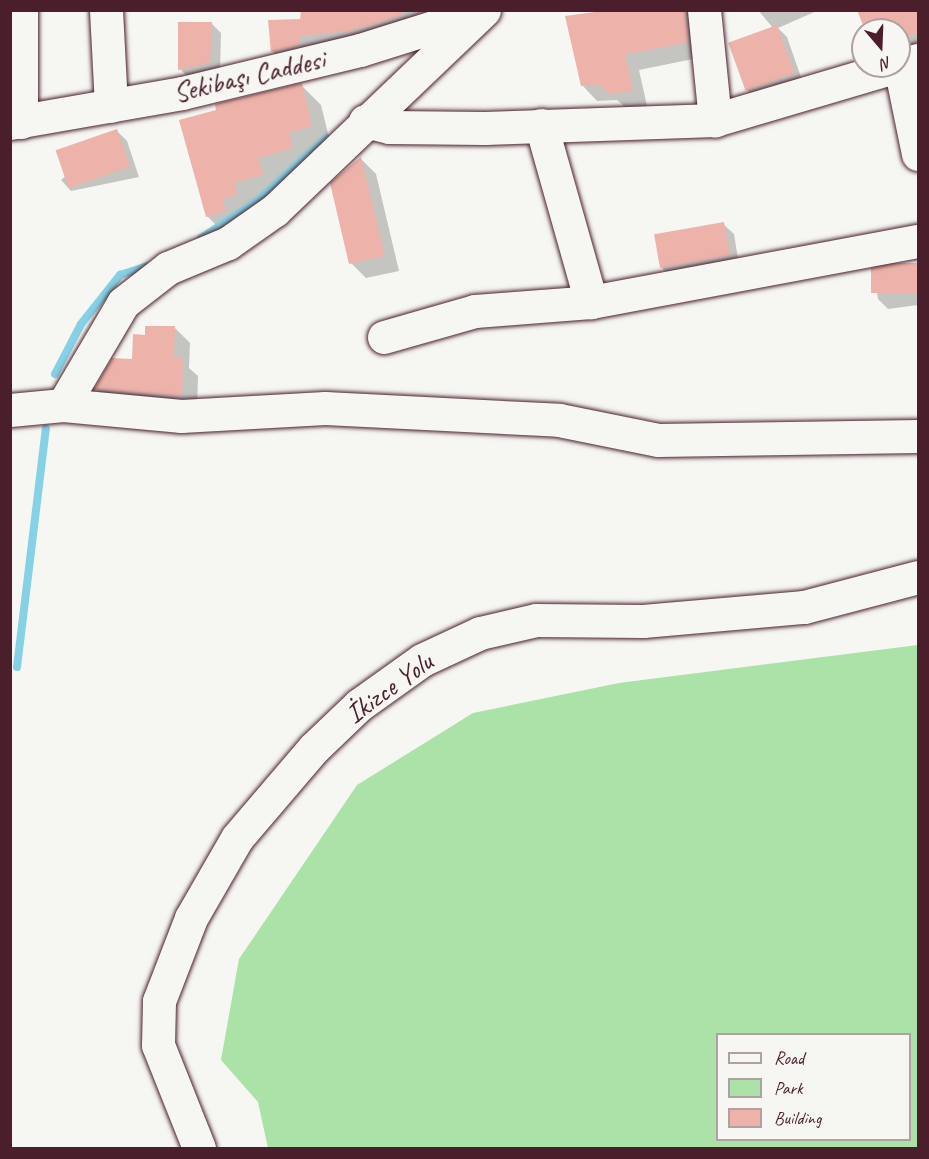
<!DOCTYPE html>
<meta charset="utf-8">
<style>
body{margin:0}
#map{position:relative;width:929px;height:1159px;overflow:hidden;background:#f6f6f2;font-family:Caveat,sans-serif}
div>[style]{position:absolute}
.green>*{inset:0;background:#aae2a7}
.shadow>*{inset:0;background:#0003}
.stream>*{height:8px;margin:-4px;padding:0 4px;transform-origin:4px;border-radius:4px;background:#85d1e5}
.building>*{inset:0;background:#edb3aa;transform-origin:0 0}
.roads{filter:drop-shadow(0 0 2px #4a1f2b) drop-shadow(0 0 2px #4a1f2b)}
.minor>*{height:33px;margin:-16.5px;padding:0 16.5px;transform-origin:16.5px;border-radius:16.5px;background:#f6f6f2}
span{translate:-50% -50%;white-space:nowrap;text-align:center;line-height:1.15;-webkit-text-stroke:5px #f6f6f2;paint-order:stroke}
.street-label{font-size:28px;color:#4a1f2b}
.frame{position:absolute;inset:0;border:12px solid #4a1f2b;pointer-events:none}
.legend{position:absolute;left:716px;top:1033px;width:195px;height:108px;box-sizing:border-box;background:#f6f6f2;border:2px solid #b1a0a2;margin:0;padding:8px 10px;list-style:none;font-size:18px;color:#4a1f2b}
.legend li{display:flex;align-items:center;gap:12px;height:30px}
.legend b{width:30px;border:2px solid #b1a0a2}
.north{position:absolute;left:851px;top:18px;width:60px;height:60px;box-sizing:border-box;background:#f6f6f2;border:2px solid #b1a0a2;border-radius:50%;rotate:161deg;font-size:16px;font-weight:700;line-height:24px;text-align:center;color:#4a1f2b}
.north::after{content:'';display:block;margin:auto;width:21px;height:27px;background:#4a1f2b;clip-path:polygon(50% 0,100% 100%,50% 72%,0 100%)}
</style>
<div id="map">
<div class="green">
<i style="clip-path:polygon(evenodd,918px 645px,918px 1148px,268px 1148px,258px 1102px,221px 1060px,239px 959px,357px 785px,473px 713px,619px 683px,918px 645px,718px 1034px,910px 1034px,910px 1140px,718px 1140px,718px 1034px)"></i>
</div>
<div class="shadow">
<i style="clip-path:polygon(302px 10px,452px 10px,286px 65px,273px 52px,301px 21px)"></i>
<i style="clip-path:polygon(622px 10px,696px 10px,703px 57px,639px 70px,647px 106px,626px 108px,617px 100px,597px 101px,582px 85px)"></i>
<i style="clip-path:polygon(758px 10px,819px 10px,778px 28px,787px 37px,803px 83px,756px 99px,746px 89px,773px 28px)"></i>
<i style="clip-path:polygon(859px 10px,918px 10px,918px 54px,899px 62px,899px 30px,867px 30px)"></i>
<i style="clip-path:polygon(211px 23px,221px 33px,220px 72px,190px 79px,180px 69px)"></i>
<i style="clip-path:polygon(301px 85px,321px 105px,331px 146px,308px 153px,312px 168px,277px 178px,282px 194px,253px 202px,257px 214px,227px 236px,207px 216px)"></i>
<i style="clip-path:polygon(117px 131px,127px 141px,139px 177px,71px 191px,61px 180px)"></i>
<i style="clip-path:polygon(361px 159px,376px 174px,399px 271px,366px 278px,351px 263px)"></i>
<i style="clip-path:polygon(723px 224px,734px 234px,739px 265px,671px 277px,661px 267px)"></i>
<i style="clip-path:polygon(918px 264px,918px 305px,888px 309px,878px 299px,874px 271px)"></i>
<i style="clip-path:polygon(175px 328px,190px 343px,189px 368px,198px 376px,197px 410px,111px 404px,96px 389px,134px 360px,147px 336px)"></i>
</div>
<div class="stream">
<i style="left:201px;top:238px;width:66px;rotate:-33.2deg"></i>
<i style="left:256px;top:202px;width:95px;rotate:-42.4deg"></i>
<i style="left:55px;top:374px;width:56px;rotate:-62.5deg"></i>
<i style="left:81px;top:324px;width:63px;rotate:-51.5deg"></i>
<i style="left:120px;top:275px;width:29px;rotate:-18deg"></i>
<i style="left:17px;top:667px;width:240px;rotate:-83.1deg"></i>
</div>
<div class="building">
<i style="clip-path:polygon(301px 10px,401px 10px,402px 15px,349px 31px,300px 36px,300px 45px,271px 52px,268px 20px,300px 19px)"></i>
<i style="clip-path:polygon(610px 10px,685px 10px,688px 42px,625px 55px,633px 91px,609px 94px,601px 85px,581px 86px,565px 16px)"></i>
<i style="clip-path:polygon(857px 10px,918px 10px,918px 32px,899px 41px,899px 30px,865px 30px)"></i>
<i style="clip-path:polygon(178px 22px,212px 22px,210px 63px,178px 70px)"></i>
<i style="left:777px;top:25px;width:51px;height:52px;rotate:70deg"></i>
<i style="clip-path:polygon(302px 83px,312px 126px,289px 133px,293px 148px,258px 158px,263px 175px,234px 183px,238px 194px,223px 199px,226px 211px,206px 217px,179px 120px,216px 110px,215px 104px)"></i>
<i style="left:117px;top:129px;width:40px;height:65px;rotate:71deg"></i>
<i style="clip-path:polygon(361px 157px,385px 256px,349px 264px,330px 183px)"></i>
<i style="left:724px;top:222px;width:34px;height:71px;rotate:80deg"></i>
<i style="left:918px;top:263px;width:30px;height:47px;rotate:90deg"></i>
<i style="clip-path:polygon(145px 326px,175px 326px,174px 357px,183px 359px,182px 396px,94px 389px,112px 358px,132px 359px,133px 334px,145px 335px)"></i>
</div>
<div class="roads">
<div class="minor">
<i style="left:106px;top:10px;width:96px;rotate:87deg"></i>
<i style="left:704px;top:10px;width:111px;rotate:84.3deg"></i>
<i style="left:900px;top:66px;width:90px;rotate:78.4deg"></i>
<i style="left:365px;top:121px;width:25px;rotate:14deg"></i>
<i style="left:389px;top:127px;width:96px;rotate:0.6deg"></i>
<i style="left:485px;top:128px;width:230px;rotate:-2deg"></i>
<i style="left:715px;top:120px;width:212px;rotate:-16.5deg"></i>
<i style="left:21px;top:122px;width:112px;rotate:-90deg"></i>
<i style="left:10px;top:123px;width:175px;rotate:-9.9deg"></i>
<i style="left:182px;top:93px;width:183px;rotate:-13.6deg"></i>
<i style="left:360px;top:50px;width:121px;rotate:-17.4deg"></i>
<i style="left:541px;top:125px;width:184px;rotate:74.2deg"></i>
<i style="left:384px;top:337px;width:95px;rotate:-15.9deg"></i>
<i style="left:475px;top:311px;width:116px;rotate:-4.4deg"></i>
<i style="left:591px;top:302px;width:333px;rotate:-10.6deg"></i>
<i style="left:63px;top:405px;width:119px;rotate:5.3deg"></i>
<i style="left:181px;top:416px;width:144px;rotate:-3.2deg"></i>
<i style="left:325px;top:408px;width:234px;rotate:2.9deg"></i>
<i style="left:559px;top:420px;width:101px;rotate:11.4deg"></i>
<i style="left:658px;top:440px;width:260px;rotate:-0.9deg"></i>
<i style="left:10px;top:410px;width:53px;rotate:-5.4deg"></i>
<i style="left:63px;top:405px;width:118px;rotate:-59.5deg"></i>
<i style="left:123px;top:303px;width:57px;rotate:-37.9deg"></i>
<i style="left:168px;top:268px;width:65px;rotate:-22.6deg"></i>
<i style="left:228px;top:243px;width:57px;rotate:-35.1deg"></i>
<i style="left:275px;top:210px;width:289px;rotate:-43.7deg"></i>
<i style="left:199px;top:1148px;width:111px;rotate:-111.7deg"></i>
<i style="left:158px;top:1045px;width:44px;rotate:-88.7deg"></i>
<i style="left:159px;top:1001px;width:89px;rotate:-68.9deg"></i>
<i style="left:191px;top:918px;width:92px;rotate:-60.1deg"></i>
<i style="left:237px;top:838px;width:118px;rotate:-49.5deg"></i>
<i style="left:314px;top:748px;width:62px;rotate:-43.7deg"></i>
<i style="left:359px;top:705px;width:77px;rotate:-35.5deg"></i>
<i style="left:422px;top:660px;width:64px;rotate:-25deg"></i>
<i style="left:480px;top:633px;width:57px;rotate:-13.1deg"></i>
<i style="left:536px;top:620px;width:107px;rotate:0.5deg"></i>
<i style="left:643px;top:621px;width:162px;rotate:-5deg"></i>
<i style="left:804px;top:607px;width:118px;rotate:-14.7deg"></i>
</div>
</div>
<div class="street-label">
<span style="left:249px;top:76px;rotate:-13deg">Sekibaşı Caddesi</span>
<span style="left:389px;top:688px;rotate:-36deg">İkizce Yolu</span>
</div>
<div class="frame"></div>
<ul class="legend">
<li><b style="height:8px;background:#f6f6f2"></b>Road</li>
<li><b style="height:16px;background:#aae2a7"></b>Park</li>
<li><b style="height:16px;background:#edb3aa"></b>Building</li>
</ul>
<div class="north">N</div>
</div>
